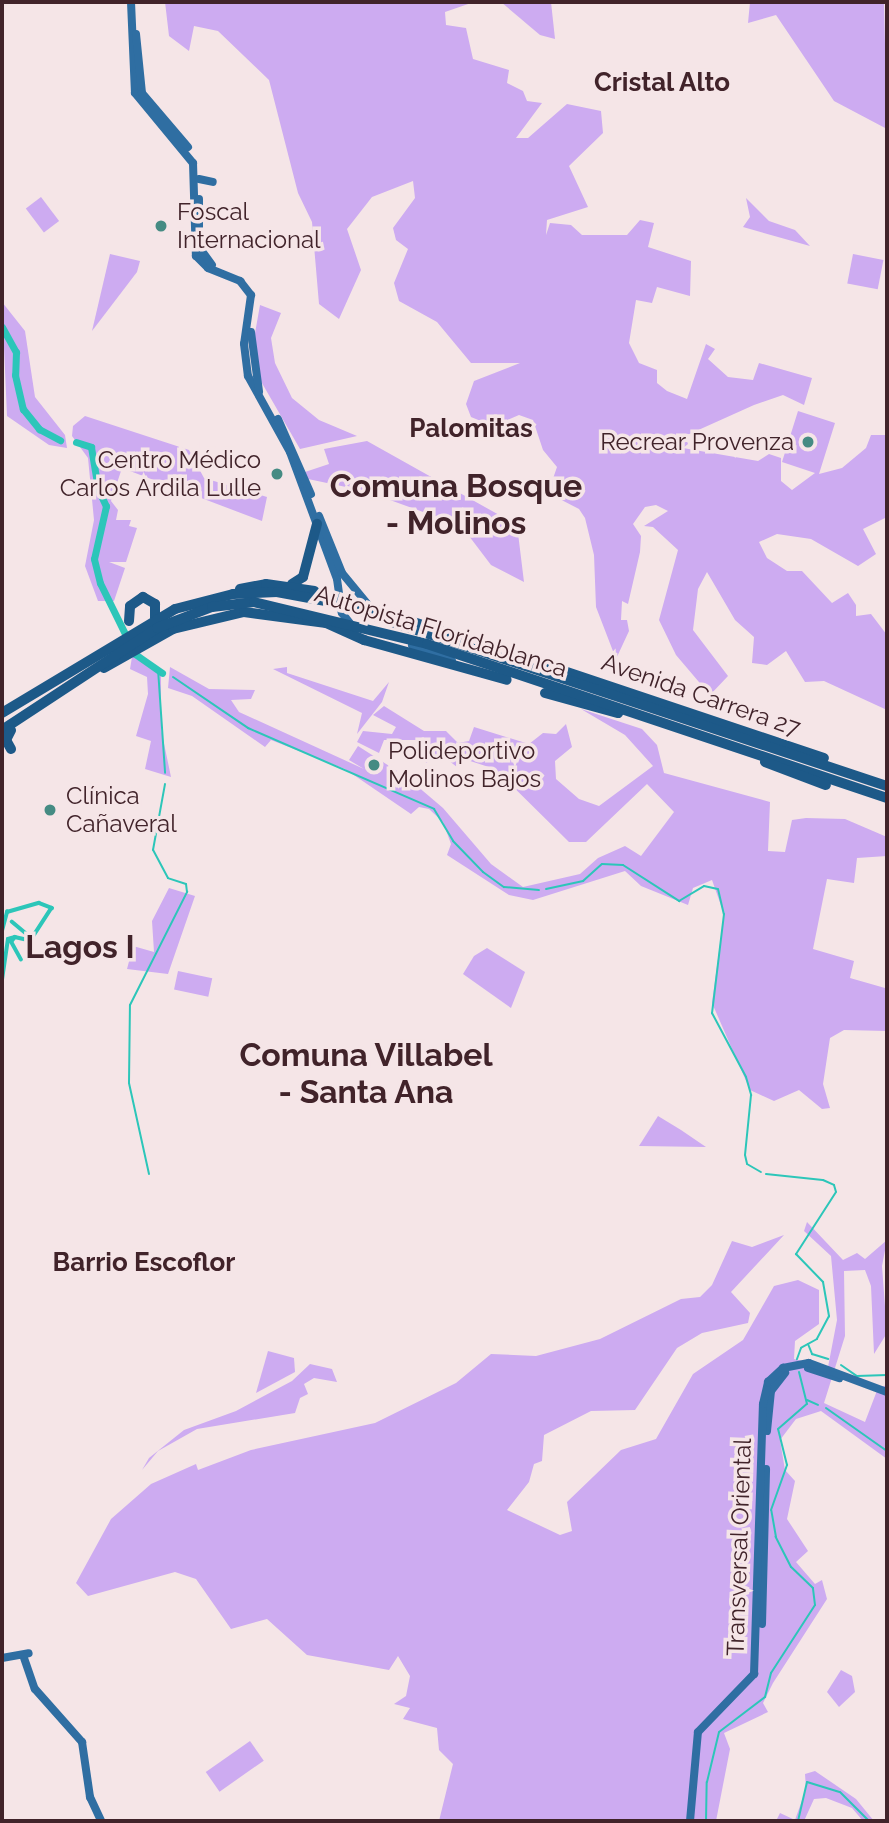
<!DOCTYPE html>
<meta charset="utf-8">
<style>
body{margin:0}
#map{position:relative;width:889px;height:1823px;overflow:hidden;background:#f5e5e7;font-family:Raleway,sans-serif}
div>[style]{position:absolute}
.green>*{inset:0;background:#cdabf1;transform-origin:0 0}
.stream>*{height:2px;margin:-1px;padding:0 1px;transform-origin:1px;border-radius:1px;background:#2cc6b9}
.canal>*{height:3.5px;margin:-1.75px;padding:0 1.75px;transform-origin:1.75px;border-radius:1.75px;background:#2cc6b9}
.river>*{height:7px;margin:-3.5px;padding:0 3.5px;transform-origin:3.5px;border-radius:3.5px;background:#2cc6b9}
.major>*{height:8px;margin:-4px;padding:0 4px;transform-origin:4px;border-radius:4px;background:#2f6ea2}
.highway>*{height:10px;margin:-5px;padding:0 5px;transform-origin:5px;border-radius:5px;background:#1d5988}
.dots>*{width:19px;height:19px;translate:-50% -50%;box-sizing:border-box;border:4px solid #f5e5e7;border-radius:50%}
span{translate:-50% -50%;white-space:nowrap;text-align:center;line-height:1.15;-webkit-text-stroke:7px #f5e5e7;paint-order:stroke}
.poi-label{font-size:24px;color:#41232a}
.left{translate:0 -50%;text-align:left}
.right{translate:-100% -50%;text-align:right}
.street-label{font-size:24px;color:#41232a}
.neighbourhood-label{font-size:26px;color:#41232a;font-weight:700}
.district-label{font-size:32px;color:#41232a;font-weight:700}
.frame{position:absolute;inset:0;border:4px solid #41232a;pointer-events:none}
</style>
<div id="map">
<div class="green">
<i style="clip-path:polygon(165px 2px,474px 2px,445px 12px,446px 25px,466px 28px,473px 59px,509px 70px,507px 83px,523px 91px,527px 101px,542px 103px,516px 138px,528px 138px,567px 104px,601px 111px,603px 133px,569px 166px,588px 207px,547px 220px,546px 235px,550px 223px,571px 225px,582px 235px,627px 235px,640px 220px,654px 223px,648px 247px,691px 261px,690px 296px,657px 287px,652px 303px,636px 300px,629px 343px,639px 363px,657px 370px,657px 383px,667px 391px,687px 399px,706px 344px,715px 349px,708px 359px,728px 377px,753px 380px,759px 363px,812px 378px,804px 405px,783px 395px,754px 405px,685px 436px,688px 444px,683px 448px,758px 461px,769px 454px,781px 458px,781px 481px,792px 490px,815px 473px,782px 462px,798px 411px,835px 423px,819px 474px,842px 468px,866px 448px,871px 435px,887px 435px,887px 517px,863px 529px,876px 554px,858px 566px,811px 539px,777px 534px,759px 542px,767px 558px,787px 571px,802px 571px,832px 603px,848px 593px,856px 605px,856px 616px,871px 614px,887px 635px,887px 710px,824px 681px,805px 682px,786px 651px,767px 665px,752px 663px,754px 637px,735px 620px,707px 572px,698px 589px,693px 630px,728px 676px,710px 695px,676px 655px,659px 620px,678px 550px,653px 527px,644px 526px,668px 511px,656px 505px,645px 507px,633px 524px,641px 536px,640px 552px,628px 604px,622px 601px,621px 620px,627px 620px,629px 631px,616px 659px,596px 607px,594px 555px,585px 518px,579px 509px,548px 493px,557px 467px,543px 450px,533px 420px,519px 415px,493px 426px,471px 417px,466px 404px,474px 381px,520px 363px,471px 363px,437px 322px,399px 301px,394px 283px,408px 249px,396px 240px,393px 228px,415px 198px,413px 181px,372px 197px,347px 229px,361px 270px,339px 319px,319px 304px,312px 222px,298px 193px,269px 80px,218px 31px,194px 26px,189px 51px,169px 36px)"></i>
<i style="clip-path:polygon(501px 2px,551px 2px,555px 39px,540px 35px)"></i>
<i style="clip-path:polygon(750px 2px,884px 2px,887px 129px,834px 101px,776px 15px,748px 23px)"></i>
<i style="left:41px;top:197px;width:30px;height:19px;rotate:53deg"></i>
<i style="clip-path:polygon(746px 198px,769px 221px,795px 230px,810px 246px,743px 227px,750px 217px)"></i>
<i style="clip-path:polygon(110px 254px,140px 261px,137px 272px,92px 331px)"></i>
<i style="left:853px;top:254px;width:31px;height:30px;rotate:11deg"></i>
<i style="clip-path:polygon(2px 302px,25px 331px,35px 397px,65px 435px,67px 448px,49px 445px,7px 416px)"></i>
<i style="clip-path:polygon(260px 305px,281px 313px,271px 338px,275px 363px,292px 398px,319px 420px,357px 436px,300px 449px,255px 371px,252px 350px)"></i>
<i style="clip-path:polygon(85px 416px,189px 450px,204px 478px,267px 497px,262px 521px,122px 468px,111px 501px,118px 510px,116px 520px,131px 520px,129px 526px,137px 528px,126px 562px,109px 562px,125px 568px,114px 601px,98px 601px,85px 566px,94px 520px,88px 458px,72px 436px,73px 426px)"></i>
<i style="clip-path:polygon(367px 441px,517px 525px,524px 582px,491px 565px,469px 536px,437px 517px,365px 491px,308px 479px,305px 472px,329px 464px,324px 449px)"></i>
<i style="clip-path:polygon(140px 653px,161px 673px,161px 729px,171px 777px,145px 769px,151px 741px,136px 736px,148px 694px,147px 677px,130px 669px,132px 657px)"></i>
<i style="clip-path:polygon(170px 667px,209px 689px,255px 690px,251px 699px,231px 700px,239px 712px,364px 769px,349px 760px,358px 746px,397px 771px,390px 783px,403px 774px,443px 808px,491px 864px,523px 887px,580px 874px,598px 858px,625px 846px,641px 856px,674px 812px,647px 784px,586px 842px,569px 842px,495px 769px,464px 759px,457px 767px,440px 754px,426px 763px,422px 740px,384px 740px,379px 753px,357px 742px,363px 731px,392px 734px,396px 727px,373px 715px,384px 706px,424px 731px,446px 731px,458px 743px,469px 741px,474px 727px,529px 744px,543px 733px,556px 734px,566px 724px,572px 747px,555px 761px,556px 779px,579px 799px,599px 806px,653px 766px,625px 735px,581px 709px,642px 729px,657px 745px,664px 773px,770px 802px,768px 851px,785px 852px,792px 820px,806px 818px,845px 819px,887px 837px,887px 856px,857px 858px,854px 883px,827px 879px,813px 949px,854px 961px,850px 978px,885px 988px,887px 983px,887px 1031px,844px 1030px,830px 1038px,823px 1084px,830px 1108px,822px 1109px,799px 1090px,774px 1101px,750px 1090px,712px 1003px,724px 914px,712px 880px,693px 888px,688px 905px,641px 886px,625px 871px,533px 900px,509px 895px,447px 855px,451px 844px,443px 822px,429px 809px,419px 807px,411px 814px,345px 769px,271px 740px,265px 747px,192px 696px,168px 688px)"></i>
<i style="clip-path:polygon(287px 667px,287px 673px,373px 701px,389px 682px,382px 702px,357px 734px,362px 713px,273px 669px)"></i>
<i style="clip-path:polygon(169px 888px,195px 896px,168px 974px,127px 969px,133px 946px,154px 952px,152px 921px)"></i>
<i style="clip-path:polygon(487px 948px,525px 972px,511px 1008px,463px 974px,474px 956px)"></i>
<i style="left:178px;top:971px;width:35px;height:19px;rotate:12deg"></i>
<i style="clip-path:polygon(658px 1116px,681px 1130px,706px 1147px,639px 1146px)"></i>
<i style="clip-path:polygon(807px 1222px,843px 1260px,857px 1253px,865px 1259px,887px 1240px,882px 1266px,887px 1333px,874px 1354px,871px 1286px,865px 1270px,844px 1271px,845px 1336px,824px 1403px,865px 1422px,878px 1388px,887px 1385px,887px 1459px,821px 1411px,796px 1419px,780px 1440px,785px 1470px,795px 1481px,787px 1519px,808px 1551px,796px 1562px,815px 1584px,822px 1580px,827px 1599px,773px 1683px,763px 1703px,768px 1712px,724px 1733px,730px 1749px,716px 1821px,439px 1821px,453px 1764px,439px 1750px,437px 1728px,403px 1719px,410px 1708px,394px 1704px,406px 1696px,410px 1676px,398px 1656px,389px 1670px,307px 1655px,267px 1619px,231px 1629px,196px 1579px,175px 1572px,88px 1596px,76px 1583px,111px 1519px,151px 1484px,196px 1464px,198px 1470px,251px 1450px,375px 1423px,456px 1383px,491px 1354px,536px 1356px,600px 1339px,681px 1299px,700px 1297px,712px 1285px,732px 1241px,752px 1247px,784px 1235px,731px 1292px,750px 1313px,748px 1323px,702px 1333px,677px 1348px,635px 1410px,591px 1411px,544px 1435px,542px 1461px,534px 1464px,529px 1482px,507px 1510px,560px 1535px,572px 1531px,567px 1502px,621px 1450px,656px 1439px,693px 1374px,743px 1340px,774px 1286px,798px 1280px,819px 1290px,819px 1324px,795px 1341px,794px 1359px,828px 1367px,837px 1320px,831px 1256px,804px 1231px)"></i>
<i style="clip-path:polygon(268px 1351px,294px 1358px,295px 1372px,256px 1393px)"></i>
<i style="clip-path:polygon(310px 1364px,332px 1369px,337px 1382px,314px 1378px,304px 1384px,308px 1394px,300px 1398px,295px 1413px,197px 1429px,158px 1451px,142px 1470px,149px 1458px,184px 1430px,236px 1411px,292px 1381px)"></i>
<i style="clip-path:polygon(841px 1670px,852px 1676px,855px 1692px,839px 1707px,827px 1692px)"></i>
<i style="left:250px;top:1741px;width:24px;height:54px;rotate:55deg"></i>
<i style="clip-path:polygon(815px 1771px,856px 1799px,874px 1821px,863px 1821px,852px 1808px,826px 1798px,814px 1799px,804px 1821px,776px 1821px,780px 1813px,795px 1820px,806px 1789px,805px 1774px)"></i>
</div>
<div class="stream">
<i style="left:158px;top:669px;width:104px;rotate:86.1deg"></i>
<i style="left:173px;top:677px;width:91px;rotate:34.2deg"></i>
<i style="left:248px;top:728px;width:203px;rotate:23.5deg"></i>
<i style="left:434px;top:809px;width:37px;rotate:59deg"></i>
<i style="left:453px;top:841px;width:43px;rotate:45.9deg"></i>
<i style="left:483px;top:872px;width:26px;rotate:36deg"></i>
<i style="left:504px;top:887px;width:35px;rotate:5deg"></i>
<i style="left:546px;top:889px;width:38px;rotate:-12deg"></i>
<i style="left:583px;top:881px;width:25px;rotate:-42deg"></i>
<i style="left:602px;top:864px;width:21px;rotate:3deg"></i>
<i style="left:623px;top:865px;width:67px;rotate:32.7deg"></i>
<i style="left:679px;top:901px;width:29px;rotate:-31deg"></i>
<i style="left:704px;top:886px;width:14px;rotate:12deg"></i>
<i style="left:718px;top:889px;width:26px;rotate:77deg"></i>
<i style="left:724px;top:914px;width:100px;rotate:96.9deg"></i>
<i style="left:712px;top:1013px;width:72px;rotate:62deg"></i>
<i style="left:746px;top:1077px;width:19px;rotate:74deg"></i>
<i style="left:751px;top:1095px;width:60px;rotate:95.7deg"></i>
<i style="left:745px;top:1155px;width:9px;rotate:77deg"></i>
<i style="left:747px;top:1164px;width:16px;rotate:30deg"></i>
<i style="left:149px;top:1174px;width:93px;rotate:-102.4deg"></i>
<i style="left:129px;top:1083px;width:78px;rotate:-89.3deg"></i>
<i style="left:130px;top:1005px;width:127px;rotate:-63.2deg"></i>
<i style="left:187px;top:892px;width:8px;rotate:-97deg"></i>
<i style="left:186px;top:884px;width:19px;rotate:-162deg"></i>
<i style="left:168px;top:878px;width:32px;rotate:-118deg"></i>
<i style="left:153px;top:850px;width:67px;rotate:-79.7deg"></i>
<i style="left:766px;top:1174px;width:57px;rotate:6deg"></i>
<i style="left:823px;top:1180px;width:12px;rotate:24deg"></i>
<i style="left:834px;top:1185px;width:7px;rotate:74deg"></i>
<i style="left:836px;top:1192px;width:74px;rotate:122.8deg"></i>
<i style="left:796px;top:1254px;width:39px;rotate:46deg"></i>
<i style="left:823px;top:1282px;width:35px;rotate:80deg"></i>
<i style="left:829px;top:1316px;width:26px;rotate:118deg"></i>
<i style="left:817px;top:1339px;width:18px;rotate:151deg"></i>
<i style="left:801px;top:1348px;width:12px;rotate:110deg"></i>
<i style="left:808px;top:1344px;width:11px;rotate:68deg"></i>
<i style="left:812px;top:1354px;width:17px;rotate:17deg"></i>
<i style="left:841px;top:1365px;width:19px;rotate:35deg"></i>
<i style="left:857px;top:1376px;width:30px;rotate:-2deg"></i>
<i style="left:807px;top:1400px;width:12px;rotate:24deg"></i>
<i style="left:826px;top:1408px;width:75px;rotate:35.2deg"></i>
<i style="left:706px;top:1821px;width:39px;rotate:-89deg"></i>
<i style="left:707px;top:1782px;width:51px;rotate:-76.5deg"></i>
<i style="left:719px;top:1732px;width:58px;rotate:-37.3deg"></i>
<i style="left:765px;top:1697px;width:25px;rotate:-76deg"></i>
<i style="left:771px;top:1673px;width:81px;rotate:-57.1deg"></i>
<i style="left:815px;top:1605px;width:17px;rotate:-97deg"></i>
<i style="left:813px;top:1588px;width:30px;rotate:-136deg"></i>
<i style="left:791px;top:1567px;width:34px;rotate:-117deg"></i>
<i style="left:776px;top:1537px;width:27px;rotate:-100deg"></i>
<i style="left:771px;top:1510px;width:48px;rotate:-70.4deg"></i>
<i style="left:787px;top:1465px;width:37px;rotate:-104deg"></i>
<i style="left:778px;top:1429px;width:38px;rotate:-41deg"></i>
<i style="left:807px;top:1404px;width:33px;rotate:-104deg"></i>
<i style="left:798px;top:1821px;width:40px;rotate:-77deg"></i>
<i style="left:807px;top:1782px;width:34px;rotate:17deg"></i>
<i style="left:840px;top:1792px;width:41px;rotate:45deg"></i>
</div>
<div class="canal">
<i style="left:2px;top:931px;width:20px;rotate:-75deg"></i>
<i style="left:7px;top:912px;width:33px;rotate:-16deg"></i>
<i style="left:39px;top:903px;width:14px;rotate:21deg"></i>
<i style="left:52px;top:908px;width:37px;rotate:123deg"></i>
<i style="left:32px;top:939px;width:26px;rotate:-140deg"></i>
<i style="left:21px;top:960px;width:21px;rotate:-119deg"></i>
<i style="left:11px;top:942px;width:6px;rotate:-51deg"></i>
<i style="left:15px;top:937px;width:13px;rotate:13deg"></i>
<i style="left:2px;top:980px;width:41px;rotate:-81.7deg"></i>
<i style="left:8px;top:939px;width:7px;rotate:-16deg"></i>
</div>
<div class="river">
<i style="left:2px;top:327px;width:29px;rotate:61deg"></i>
<i style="left:16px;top:352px;width:23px;rotate:92deg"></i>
<i style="left:15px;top:375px;width:35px;rotate:77deg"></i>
<i style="left:23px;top:409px;width:26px;rotate:51deg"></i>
<i style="left:39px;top:429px;width:24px;rotate:28deg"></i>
<i style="left:76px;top:442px;width:16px;rotate:18deg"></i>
<i style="left:91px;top:447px;width:43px;rotate:80.5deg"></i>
<i style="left:98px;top:489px;width:19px;rotate:65deg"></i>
<i style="left:106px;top:506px;width:54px;rotate:102.8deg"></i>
<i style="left:94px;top:559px;width:25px;rotate:76deg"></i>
<i style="left:100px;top:583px;width:79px;rotate:63.8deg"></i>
<i style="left:135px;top:654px;width:33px;rotate:35deg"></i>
</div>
<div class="major">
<i style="left:131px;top:2px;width:91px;rotate:87.5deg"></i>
<i style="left:135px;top:93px;width:91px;rotate:50.4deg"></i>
<i style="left:193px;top:163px;width:93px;rotate:88.2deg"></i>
<i style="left:196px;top:256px;width:17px;rotate:45deg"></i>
<i style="left:208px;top:268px;width:35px;rotate:22deg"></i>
<i style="left:240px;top:281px;width:18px;rotate:52deg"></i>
<i style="left:251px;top:295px;width:49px;rotate:98.1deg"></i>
<i style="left:244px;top:344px;width:32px;rotate:83deg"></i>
<i style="left:248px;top:376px;width:87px;rotate:61.1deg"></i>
<i style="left:290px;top:452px;width:135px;rotate:69.7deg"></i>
<i style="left:337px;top:579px;width:34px;rotate:82deg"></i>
<i style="left:342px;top:613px;width:18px;rotate:52deg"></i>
<i style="left:136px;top:34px;width:59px;rotate:84.2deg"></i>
<i style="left:142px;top:93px;width:71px;rotate:49.6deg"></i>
<i style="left:199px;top:179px;width:14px;rotate:12deg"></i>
<i style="left:199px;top:199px;width:48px;rotate:90deg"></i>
<i style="left:199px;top:247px;width:22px;rotate:54deg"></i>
<i style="left:251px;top:332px;width:60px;rotate:82.3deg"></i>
<i style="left:278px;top:419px;width:82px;rotate:66.3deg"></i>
<i style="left:319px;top:516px;width:61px;rotate:68deg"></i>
<i style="left:342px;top:573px;width:44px;rotate:50.5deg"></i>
<i style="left:412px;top:645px;width:43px;rotate:21.8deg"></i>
<i style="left:808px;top:1368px;width:33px;rotate:18deg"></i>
<i style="left:767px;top:1431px;width:40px;rotate:-84.3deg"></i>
<i style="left:771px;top:1391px;width:23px;rotate:-52deg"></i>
<i style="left:762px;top:1624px;width:155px;rotate:-88.5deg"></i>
<i style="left:23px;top:1655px;width:36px;rotate:71deg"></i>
<i style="left:35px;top:1689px;width:71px;rotate:48.4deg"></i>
<i style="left:82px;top:1742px;width:56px;rotate:81.7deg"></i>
<i style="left:90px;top:1797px;width:26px;rotate:65deg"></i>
<i style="left:2px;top:1658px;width:27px;rotate:-10deg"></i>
<i style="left:690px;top:1821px;width:89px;rotate:-84.9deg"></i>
<i style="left:698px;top:1732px;width:81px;rotate:-46deg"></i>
<i style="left:754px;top:1674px;width:270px;rotate:-88.1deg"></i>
<i style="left:763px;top:1404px;width:23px;rotate:-77deg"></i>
<i style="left:768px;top:1382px;width:21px;rotate:-43deg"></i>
<i style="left:783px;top:1368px;width:26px;rotate:-11deg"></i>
<i style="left:809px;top:1363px;width:83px;rotate:20.4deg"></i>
</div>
<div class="highway">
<i style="left:292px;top:584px;width:13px;rotate:-32deg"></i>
<i style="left:303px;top:577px;width:55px;rotate:-75.2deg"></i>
<i style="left:240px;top:589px;width:26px;rotate:-11deg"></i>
<i style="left:266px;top:584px;width:49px;rotate:8.1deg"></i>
<i style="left:349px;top:601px;width:125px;rotate:18.1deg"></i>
<i style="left:129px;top:621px;width:15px;rotate:-86deg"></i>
<i style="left:130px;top:606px;width:16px;rotate:-35deg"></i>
<i style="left:143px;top:597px;width:14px;rotate:30deg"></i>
<i style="left:155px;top:604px;width:14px;rotate:90deg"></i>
<i style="left:546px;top:665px;width:293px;rotate:18.5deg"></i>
<i style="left:104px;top:668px;width:79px;rotate:-29.5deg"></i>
<i style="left:173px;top:629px;width:73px;rotate:-13.5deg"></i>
<i style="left:244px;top:612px;width:83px;rotate:7.6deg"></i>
<i style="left:326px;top:623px;width:42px;rotate:24.1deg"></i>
<i style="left:364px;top:640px;width:148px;rotate:15.6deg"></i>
<i style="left:545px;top:693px;width:76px;rotate:15.3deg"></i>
<i style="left:2px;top:713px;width:202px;rotate:-31deg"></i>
<i style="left:175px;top:609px;width:60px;rotate:-14.5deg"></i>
<i style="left:233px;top:594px;width:44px;rotate:-2.6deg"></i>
<i style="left:277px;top:592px;width:59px;rotate:10.7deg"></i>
<i style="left:335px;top:603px;width:582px;rotate:18.34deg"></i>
<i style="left:2px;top:730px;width:186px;rotate:-33.3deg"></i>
<i style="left:157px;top:628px;width:59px;rotate:-20.9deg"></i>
<i style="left:212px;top:607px;width:42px;rotate:-6.8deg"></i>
<i style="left:254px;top:602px;width:178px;rotate:13.6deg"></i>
<i style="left:427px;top:644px;width:485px;rotate:18.5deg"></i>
<i style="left:11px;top:749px;width:10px;rotate:-119deg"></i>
<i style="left:6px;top:740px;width:11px;rotate:-63deg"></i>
<i style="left:765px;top:762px;width:65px;rotate:20.7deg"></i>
</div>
<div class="dots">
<i style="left:161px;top:226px;background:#458b83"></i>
<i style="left:808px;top:442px;background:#458b83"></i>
<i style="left:277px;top:474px;background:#458b83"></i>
<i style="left:374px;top:765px;background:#458b83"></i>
<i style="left:50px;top:810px;background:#458b83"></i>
</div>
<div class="poi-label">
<span class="left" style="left:177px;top:226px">Foscal<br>Internacional</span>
<span class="right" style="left:794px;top:442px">Recrear Provenza</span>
<span class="right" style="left:261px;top:474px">Centro Médico<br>Carlos Ardila Lulle</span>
<span class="left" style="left:388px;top:765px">Polideportivo<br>Molinos Bajos</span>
<span class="left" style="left:66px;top:810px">Clínica<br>Cañaveral</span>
</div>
<div class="street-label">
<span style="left:441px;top:631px;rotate:17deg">Autopista Floridablanca</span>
<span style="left:701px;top:695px;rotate:19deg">Avenida Carrera 27</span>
<span style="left:739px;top:1547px;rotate:-88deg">Transversal Oriental</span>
</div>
<div class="neighbourhood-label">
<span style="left:662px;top:83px">Cristal Alto</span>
<span style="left:471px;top:429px">Palomitas</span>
<span style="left:144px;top:1263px">Barrio Escoflor</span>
</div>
<div class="district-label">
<span style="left:456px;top:505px">Comuna Bosque<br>- Molinos</span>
<span style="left:80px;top:947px">Lagos I</span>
<span style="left:366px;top:1074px">Comuna Villabel<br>- Santa Ana</span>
</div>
<div class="frame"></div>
</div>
